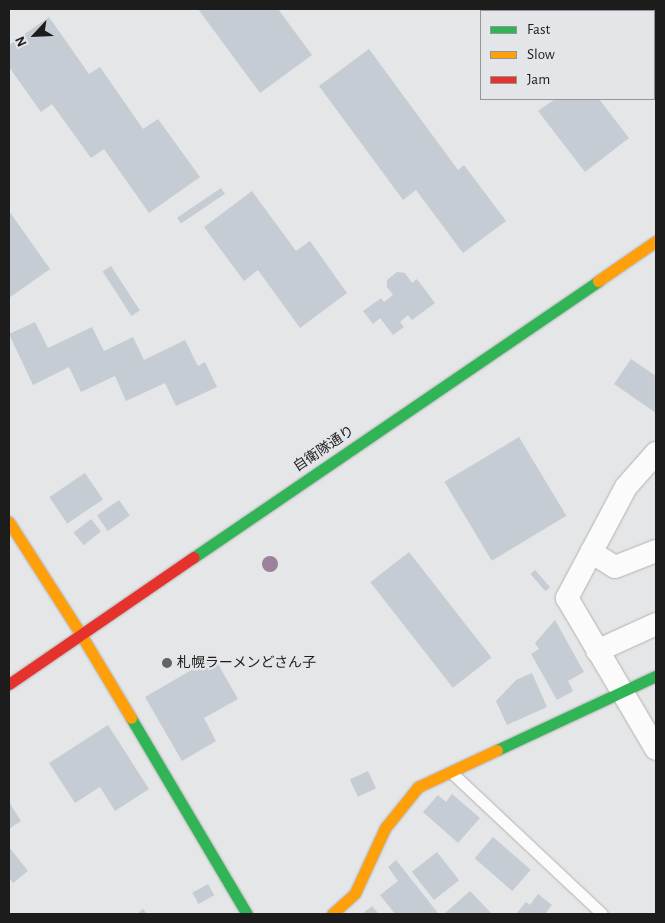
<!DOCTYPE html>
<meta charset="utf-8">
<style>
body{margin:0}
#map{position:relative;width:665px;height:923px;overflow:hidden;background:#e5e6e7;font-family:"Alegreya Sans","Noto Sans JP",sans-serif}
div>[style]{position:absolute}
.building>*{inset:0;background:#c5ccd4;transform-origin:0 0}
.roads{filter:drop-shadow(0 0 1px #b2b3b4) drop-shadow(0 0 1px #b2b3b4)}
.lane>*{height:11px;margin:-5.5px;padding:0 5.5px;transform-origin:5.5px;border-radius:5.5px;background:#fbfbfb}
.street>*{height:22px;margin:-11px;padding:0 11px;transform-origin:11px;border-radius:11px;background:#fbfbfb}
.fast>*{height:11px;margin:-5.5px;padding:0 5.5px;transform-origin:5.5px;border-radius:5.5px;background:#30b455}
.slow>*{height:11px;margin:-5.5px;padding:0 5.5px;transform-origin:5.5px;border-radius:5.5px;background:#ff9f0a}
.jam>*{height:11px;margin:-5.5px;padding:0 5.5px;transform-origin:5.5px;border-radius:5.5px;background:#e5322d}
.trees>*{width:16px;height:16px;margin:-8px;border-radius:50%;background:#9b8199}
.dots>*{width:14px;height:14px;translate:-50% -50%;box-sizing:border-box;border:2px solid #e4e5e8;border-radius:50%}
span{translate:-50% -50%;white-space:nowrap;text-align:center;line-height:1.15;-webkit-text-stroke:4.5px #e4e5e8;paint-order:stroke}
.street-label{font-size:14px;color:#1c1c1d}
.poi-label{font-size:14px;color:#1c1c1d}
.left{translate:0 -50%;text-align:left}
.frame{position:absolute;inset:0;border:10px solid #1c1c1d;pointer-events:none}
.legend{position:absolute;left:480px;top:10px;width:175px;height:90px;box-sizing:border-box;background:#e4e5e8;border:1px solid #949597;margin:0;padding:6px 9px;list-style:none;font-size:15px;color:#1c1c1d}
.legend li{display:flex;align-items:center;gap:10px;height:25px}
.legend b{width:25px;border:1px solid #949597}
.north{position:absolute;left:10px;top:10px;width:50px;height:50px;-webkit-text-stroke:4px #e4e5e8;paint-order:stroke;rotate:245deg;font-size:14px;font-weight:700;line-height:20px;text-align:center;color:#1c1c1d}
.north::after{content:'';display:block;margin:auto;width:18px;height:22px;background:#1c1c1d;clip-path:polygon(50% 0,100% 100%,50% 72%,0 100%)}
</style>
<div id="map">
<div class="building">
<i style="clip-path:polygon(198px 9px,278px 9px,312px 55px,260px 93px)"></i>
<i style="left:486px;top:9px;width:74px;height:3px"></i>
<i style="clip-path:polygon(49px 17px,89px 74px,100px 67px,143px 129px,158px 119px,200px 177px,149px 213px,104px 149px,91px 158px,52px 104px,41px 112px,9px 67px,9px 45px)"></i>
<i style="clip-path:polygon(369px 49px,458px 170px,464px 165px,506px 221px,463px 253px,416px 190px,403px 200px,319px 86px)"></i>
<i style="clip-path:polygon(555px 99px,599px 99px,629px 138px,585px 172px,538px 111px)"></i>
<i style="left:221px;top:188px;width:7px;height:53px;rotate:56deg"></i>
<i style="clip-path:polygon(252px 191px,296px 251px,310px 241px,347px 293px,300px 328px,258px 270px,244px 281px,204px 227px)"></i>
<i style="clip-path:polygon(9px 211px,50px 269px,9px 298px)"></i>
<i style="left:111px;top:266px;width:53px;height:10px;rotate:57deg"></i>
<i style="clip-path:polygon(397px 272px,405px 273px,412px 283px,417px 279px,435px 303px,412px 320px,408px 315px,400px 322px,404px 327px,393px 335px,380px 318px,373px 324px,363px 311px,381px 298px,384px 302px,393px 295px,387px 287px,387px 280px)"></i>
<i style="clip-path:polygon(35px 322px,48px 348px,92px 327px,104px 351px,133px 337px,144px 360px,185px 340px,198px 366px,205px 362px,217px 387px,176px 406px,165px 383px,126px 401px,115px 376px,81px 392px,69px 367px,33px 385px,9px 334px)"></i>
<i style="clip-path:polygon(631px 359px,656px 376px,656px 413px,614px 384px)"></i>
<i style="left:519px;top:437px;width:92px;height:87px;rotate:59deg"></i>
<i style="left:85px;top:473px;width:32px;height:43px;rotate:56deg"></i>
<i style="left:119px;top:500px;width:19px;height:27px;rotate:55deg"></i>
<i style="left:91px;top:519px;width:16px;height:22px;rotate:52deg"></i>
<i style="left:409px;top:552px;width:134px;height:49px;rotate:52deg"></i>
<i style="left:535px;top:570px;width:23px;height:6px;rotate:49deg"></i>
<i style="clip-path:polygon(555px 620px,584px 672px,568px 681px,573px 691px,557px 700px,531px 654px,539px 649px,535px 643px)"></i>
<i style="clip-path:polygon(214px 657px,238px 699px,204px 718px,216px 741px,182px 761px,145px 697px)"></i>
<i style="clip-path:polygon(532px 673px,547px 707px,507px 725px,496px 701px,516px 680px)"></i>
<i style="clip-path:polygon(108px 725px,149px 789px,115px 811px,100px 787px,75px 803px,49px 763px)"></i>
<i style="left:368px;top:771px;width:19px;height:20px;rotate:65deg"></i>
<i style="clip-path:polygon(452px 794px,480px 818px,458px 843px,423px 812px,438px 795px,446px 802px)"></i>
<i style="clip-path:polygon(9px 802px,21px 821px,9px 829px)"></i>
<i style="left:493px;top:837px;width:50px;height:28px;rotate:41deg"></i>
<i style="clip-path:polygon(9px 847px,28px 871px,13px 883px,9px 877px)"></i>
<i style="left:437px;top:852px;width:36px;height:32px;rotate:52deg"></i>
<i style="clip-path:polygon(396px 860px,438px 913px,437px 914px,395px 914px,380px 895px,398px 881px,388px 867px)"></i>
<i style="left:208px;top:884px;width:13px;height:18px;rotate:61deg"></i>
<i style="clip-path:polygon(470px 891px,492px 914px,444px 914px)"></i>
<i style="clip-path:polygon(538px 894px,552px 905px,545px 914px,516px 914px,526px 902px,530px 905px)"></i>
<i style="clip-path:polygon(372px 906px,379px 914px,362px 914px)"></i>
<i style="clip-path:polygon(143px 909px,147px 914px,137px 914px)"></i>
</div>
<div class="roads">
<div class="lane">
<i style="left:451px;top:772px;width:207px;rotate:43.2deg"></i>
</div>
<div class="street">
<i style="left:656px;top:453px;width:45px;rotate:131.4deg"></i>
<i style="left:626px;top:487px;width:126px;rotate:118deg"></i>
<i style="left:567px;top:598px;width:175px;rotate:59.5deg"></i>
<i style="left:591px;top:552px;width:28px;rotate:32deg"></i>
<i style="left:615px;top:567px;width:44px;rotate:-21.3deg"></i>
<i style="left:597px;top:651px;width:65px;rotate:-24.6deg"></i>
</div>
<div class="fast">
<i style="left:194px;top:557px;width:489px;rotate:-34.3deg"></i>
<i style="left:131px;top:718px;width:228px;rotate:59.4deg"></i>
<i style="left:497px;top:750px;width:175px;rotate:-25deg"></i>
</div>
<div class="slow">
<i style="left:598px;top:281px;width:70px;rotate:-34.6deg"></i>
<i style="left:9px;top:522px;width:132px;rotate:57.4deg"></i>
<i style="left:80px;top:633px;width:99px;rotate:59deg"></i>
<i style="left:332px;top:914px;width:31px;rotate:-42deg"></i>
<i style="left:355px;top:893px;width:72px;rotate:-65.2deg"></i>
<i style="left:385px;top:828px;width:53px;rotate:-51.2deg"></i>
<i style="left:418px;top:787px;width:87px;rotate:-25.1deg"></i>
</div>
<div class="jam">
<i style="left:9px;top:684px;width:224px;rotate:-34.5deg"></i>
</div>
</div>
<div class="trees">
<i style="left:270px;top:564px"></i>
</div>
<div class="dots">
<i style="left:167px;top:663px;background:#626364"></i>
</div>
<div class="street-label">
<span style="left:324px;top:449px;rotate:-34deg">自衛隊通り</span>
</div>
<div class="poi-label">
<span class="left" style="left:177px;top:663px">札幌ラーメンどさん子</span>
</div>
<div class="frame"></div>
<ul class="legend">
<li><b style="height:6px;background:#30b455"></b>Fast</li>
<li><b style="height:6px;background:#ff9f0a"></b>Slow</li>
<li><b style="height:6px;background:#e5322d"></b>Jam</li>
</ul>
<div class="north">N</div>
</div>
